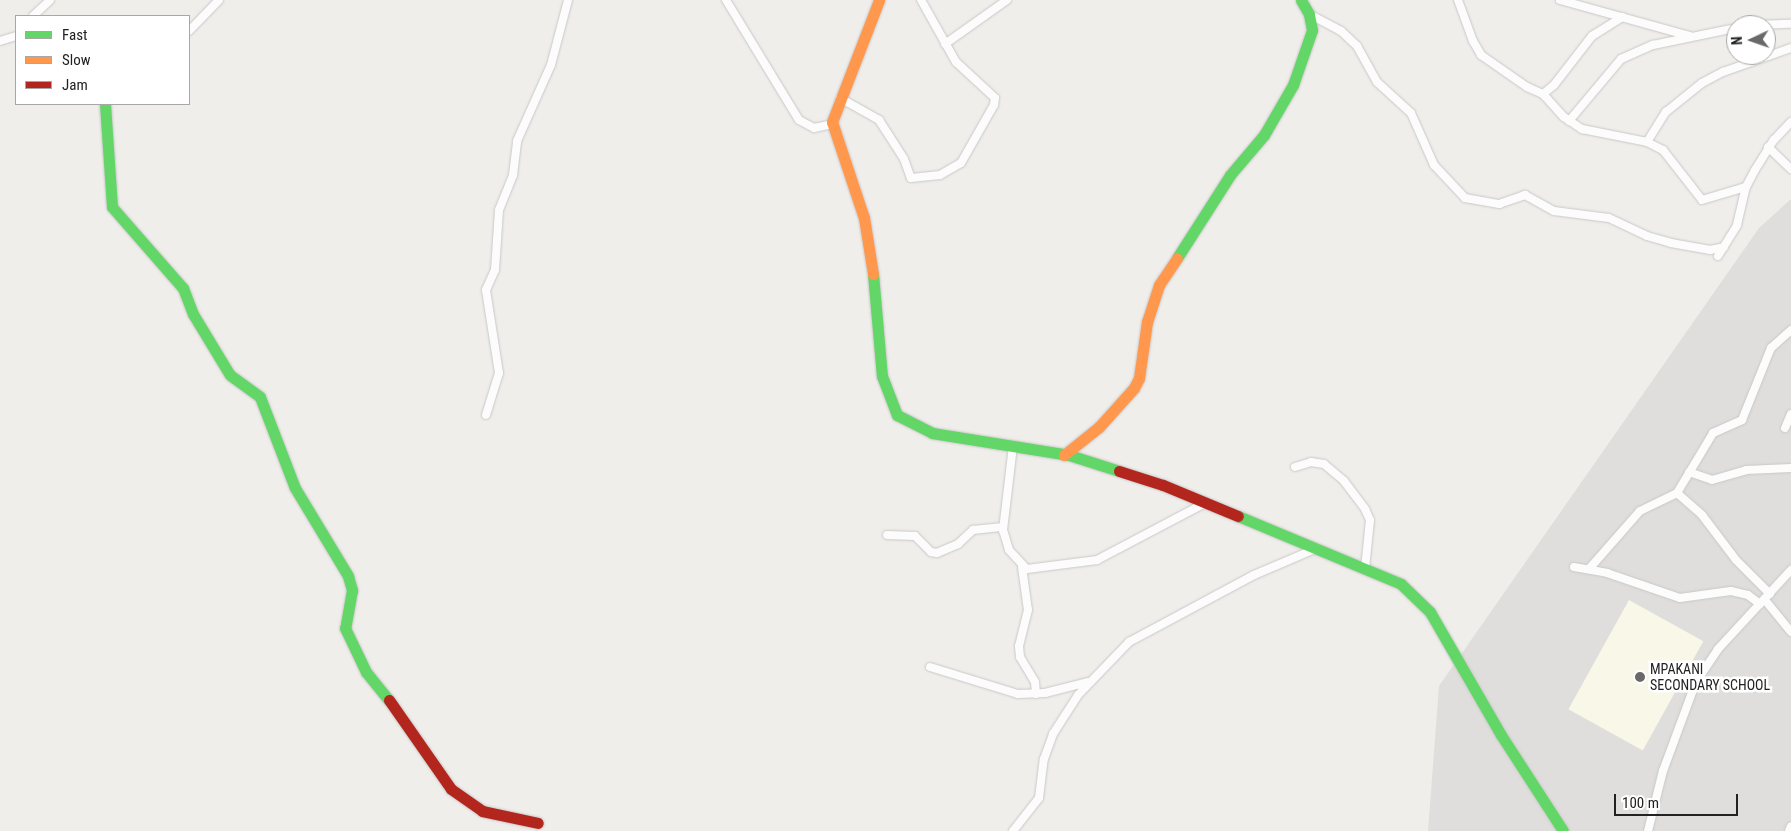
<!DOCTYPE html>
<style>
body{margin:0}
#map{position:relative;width:1791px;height:831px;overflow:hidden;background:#f0eeeb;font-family:"Roboto Condensed",sans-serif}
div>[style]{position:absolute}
.residential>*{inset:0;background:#dfdedc}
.education>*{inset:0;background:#f8f7e8;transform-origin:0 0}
.roads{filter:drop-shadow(0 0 1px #c9c8c7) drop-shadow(0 0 1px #c9c8c7)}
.street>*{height:8px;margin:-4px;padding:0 4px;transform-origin:4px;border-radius:4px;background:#fdfcfc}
.fast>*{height:11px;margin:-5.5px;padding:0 5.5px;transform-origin:5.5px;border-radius:5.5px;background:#63d668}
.slow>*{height:11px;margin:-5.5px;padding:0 5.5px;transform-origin:5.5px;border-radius:5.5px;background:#ff974d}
.jam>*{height:11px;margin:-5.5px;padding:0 5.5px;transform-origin:5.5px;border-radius:5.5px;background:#b3261e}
.dots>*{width:14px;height:14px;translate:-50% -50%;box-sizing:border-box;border:2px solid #fff;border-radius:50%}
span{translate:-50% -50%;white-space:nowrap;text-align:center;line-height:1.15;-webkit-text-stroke:5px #fff;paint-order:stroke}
.poi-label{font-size:14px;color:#222}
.left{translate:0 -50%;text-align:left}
.legend{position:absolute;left:15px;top:15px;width:175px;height:90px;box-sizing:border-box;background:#fff;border:1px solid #a7a7a7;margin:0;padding:6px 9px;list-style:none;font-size:15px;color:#222}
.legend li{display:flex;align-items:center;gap:10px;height:25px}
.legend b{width:25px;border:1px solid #a7a7a7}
.north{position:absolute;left:1726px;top:15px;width:50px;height:50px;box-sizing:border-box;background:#fff;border:1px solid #a7a7a7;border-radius:50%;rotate:267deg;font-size:14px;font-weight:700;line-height:20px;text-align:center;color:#222}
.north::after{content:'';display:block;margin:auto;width:18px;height:22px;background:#6a6968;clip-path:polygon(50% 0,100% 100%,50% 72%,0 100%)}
.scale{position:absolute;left:1614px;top:794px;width:124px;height:22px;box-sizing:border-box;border:2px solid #222;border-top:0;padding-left:6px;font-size:15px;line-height:18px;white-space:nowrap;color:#222;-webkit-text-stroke:4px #fff;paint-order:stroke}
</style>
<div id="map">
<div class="residential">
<i style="clip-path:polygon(1791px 199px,1791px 831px,1428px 831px,1439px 686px,1759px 228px)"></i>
</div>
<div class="education">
<i style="left:1629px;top:600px;width:85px;height:125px;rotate:29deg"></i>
</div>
<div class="roads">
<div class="street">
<i style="left:726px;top:0;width:140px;rotate:58.7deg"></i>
<i style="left:799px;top:120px;width:17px;rotate:28deg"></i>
<i style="left:814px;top:128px;width:19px;rotate:-12deg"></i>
<i style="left:1458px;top:0;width:44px;rotate:69.9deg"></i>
<i style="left:1473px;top:41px;width:16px;rotate:60deg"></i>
<i style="left:1481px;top:55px;width:56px;rotate:34.8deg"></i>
<i style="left:1527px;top:87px;width:17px;rotate:24deg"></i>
<i style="left:1543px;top:94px;width:14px;rotate:-39deg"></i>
<i style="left:1554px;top:85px;width:62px;rotate:-52.2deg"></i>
<i style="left:1592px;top:36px;width:36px;rotate:-32deg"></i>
<i style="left:1560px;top:0;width:135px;rotate:15.5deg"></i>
<i style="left:1309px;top:14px;width:36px;rotate:28deg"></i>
<i style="left:1341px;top:31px;width:22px;rotate:43deg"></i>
<i style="left:1357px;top:46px;width:41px;rotate:60.9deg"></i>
<i style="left:1377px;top:82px;width:46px;rotate:42.4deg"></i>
<i style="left:1411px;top:113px;width:57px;rotate:66.1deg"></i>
<i style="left:1434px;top:165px;width:45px;rotate:46.8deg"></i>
<i style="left:1465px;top:198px;width:35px;rotate:10deg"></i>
<i style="left:1499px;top:204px;width:28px;rotate:-19deg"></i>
<i style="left:1525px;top:195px;width:33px;rotate:29deg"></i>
<i style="left:1554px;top:211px;width:55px;rotate:7.3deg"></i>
<i style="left:1609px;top:218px;width:42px;rotate:25.3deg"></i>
<i style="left:1647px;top:236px;width:25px;rotate:16deg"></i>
<i style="left:1671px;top:243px;width:40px;rotate:10deg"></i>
<i style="left:1710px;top:250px;width:14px;rotate:-12deg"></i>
<i style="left:33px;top:16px;width:23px;rotate:-43deg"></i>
<i style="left:1754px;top:25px;width:37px;rotate:-2deg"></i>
<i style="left:189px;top:31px;width:43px;rotate:-45.9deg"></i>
<i style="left:0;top:41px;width:17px;rotate:-17deg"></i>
<i style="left:945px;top:44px;width:76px;rotate:-35.4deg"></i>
<i style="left:1543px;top:94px;width:31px;rotate:48deg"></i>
<i style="left:1564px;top:117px;width:22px;rotate:34deg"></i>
<i style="left:1582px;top:129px;width:66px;rotate:11.3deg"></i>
<i style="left:1647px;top:142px;width:18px;rotate:27deg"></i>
<i style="left:1663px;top:150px;width:63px;rotate:52deg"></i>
<i style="left:1702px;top:200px;width:46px;rotate:-16.5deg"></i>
<i style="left:840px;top:98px;width:45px;rotate:29.4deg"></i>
<i style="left:879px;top:120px;width:46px;rotate:57.3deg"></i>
<i style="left:904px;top:159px;width:20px;rotate:70deg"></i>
<i style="left:911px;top:178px;width:29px;rotate:-6deg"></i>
<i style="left:940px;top:175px;width:24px;rotate:-30deg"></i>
<i style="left:961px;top:163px;width:67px;rotate:-60.4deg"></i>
<i style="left:994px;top:105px;width:7px;rotate:-82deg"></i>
<i style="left:995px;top:98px;width:53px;rotate:-137.3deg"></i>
<i style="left:956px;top:62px;width:71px;rotate:-119.4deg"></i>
<i style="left:1569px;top:121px;width:81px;rotate:-50deg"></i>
<i style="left:1621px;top:59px;width:35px;rotate:-24deg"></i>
<i style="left:1653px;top:45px;width:85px;rotate:-11.6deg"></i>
<i style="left:1647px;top:142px;width:36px;rotate:-58deg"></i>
<i style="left:1666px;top:112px;width:46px;rotate:-38.9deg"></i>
<i style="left:1702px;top:83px;width:24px;rotate:-28deg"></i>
<i style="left:1723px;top:72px;width:72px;rotate:-19.4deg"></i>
<i style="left:1768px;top:147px;width:32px;rotate:44deg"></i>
<i style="left:1718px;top:256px;width:36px;rotate:-58deg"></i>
<i style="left:1737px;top:225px;width:39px;rotate:-77deg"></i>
<i style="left:1746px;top:187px;width:19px;rotate:-62deg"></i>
<i style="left:1755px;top:170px;width:36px;rotate:-58deg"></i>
<i style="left:1774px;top:140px;width:25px;rotate:-47deg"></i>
<i style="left:486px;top:415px;width:44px;rotate:-72.8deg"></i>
<i style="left:499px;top:373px;width:84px;rotate:-98.9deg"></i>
<i style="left:486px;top:290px;width:22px;rotate:-66deg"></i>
<i style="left:495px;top:270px;width:60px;rotate:-86.2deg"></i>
<i style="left:499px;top:210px;width:38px;rotate:-68deg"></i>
<i style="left:513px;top:175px;width:34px;rotate:-83deg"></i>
<i style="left:517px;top:141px;width:83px;rotate:-65.9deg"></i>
<i style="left:551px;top:65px;width:67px;rotate:-75.3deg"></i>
<i style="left:1785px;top:428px;width:15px;rotate:-67deg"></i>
<i style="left:1013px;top:446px;width:85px;rotate:96.8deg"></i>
<i style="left:1003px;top:530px;width:21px;rotate:73deg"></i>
<i style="left:1009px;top:550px;width:26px;rotate:47deg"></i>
<i style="left:1027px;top:569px;width:71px;rotate:-7.3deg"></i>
<i style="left:1097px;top:560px;width:122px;rotate:-27.8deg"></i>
<i style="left:1295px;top:467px;width:17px;rotate:-17deg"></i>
<i style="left:1311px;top:462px;width:13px;rotate:9deg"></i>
<i style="left:1324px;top:464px;width:26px;rotate:40deg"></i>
<i style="left:1344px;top:481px;width:35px;rotate:53deg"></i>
<i style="left:1365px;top:509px;width:12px;rotate:66deg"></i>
<i style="left:1370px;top:520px;width:48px;rotate:95.9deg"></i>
<i style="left:1689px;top:472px;width:24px;rotate:19deg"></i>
<i style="left:1712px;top:480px;width:35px;rotate:-16deg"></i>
<i style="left:1746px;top:470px;width:45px;rotate:-2.5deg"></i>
<i style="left:1677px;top:493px;width:33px;rotate:41deg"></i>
<i style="left:1702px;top:515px;width:56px;rotate:52.9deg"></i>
<i style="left:1736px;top:560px;width:48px;rotate:45deg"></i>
<i style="left:887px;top:535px;width:28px;rotate:2deg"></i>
<i style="left:915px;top:536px;width:23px;rotate:45deg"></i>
<i style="left:931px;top:552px;width:6px;rotate:9deg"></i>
<i style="left:937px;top:553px;width:23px;rotate:-23deg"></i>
<i style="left:958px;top:544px;width:21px;rotate:-43deg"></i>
<i style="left:973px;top:530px;width:30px;rotate:-6deg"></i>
<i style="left:1022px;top:567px;width:43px;rotate:82.1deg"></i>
<i style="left:1028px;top:610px;width:37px;rotate:104deg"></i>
<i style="left:1019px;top:646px;width:11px;rotate:85deg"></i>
<i style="left:1020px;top:657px;width:29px;rotate:59deg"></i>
<i style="left:1035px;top:682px;width:12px;rotate:85deg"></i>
<i style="left:1574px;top:567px;width:34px;rotate:10deg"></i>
<i style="left:1607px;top:573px;width:77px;rotate:18.9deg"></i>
<i style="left:1680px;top:598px;width:51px;rotate:-7.8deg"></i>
<i style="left:1731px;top:591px;width:17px;rotate:13deg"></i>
<i style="left:1748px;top:595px;width:15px;rotate:37deg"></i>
<i style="left:1589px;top:569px;width:77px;rotate:-48.7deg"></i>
<i style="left:1640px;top:511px;width:41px;rotate:-25.9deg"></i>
<i style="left:1677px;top:493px;width:70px;rotate:-59deg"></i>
<i style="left:1713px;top:433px;width:32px;rotate:-24deg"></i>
<i style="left:1742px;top:420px;width:78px;rotate:-68.1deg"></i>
<i style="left:1771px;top:348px;width:27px;rotate:-42deg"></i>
<i style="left:1765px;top:600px;width:41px;rotate:50.9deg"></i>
<i style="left:930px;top:667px;width:92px;rotate:17.1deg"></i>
<i style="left:1018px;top:694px;width:27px;rotate:-2deg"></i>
<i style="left:1045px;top:693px;width:44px;rotate:-14.3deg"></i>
<i style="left:1013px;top:831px;width:42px;rotate:-51.8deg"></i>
<i style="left:1039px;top:798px;width:39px;rotate:-83deg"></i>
<i style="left:1044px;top:759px;width:27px;rotate:-70deg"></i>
<i style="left:1053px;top:734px;width:46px;rotate:-57.3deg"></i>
<i style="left:1078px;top:695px;width:74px;rotate:-46.1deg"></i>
<i style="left:1129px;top:642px;width:142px;rotate:-28.2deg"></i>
<i style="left:1254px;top:575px;width:66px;rotate:-23.1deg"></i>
<i style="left:1648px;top:831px;width:62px;rotate:-76deg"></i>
<i style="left:1663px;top:771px;width:95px;rotate:-69.7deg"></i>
<i style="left:1696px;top:682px;width:40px;rotate:-56deg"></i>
<i style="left:1718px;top:649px;width:108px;rotate:-47.3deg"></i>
<i style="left:1789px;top:831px;width:5px;rotate:-68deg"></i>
</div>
<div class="fast">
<i style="left:105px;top:104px;width:103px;rotate:86.1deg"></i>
<i style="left:112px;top:207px;width:108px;rotate:48.8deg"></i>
<i style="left:183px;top:288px;width:28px;rotate:69deg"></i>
<i style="left:193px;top:314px;width:71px;rotate:58.8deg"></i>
<i style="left:230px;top:375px;width:37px;rotate:36deg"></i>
<i style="left:260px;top:397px;width:97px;rotate:69deg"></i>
<i style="left:295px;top:488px;width:103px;rotate:58.9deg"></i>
<i style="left:348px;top:576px;width:15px;rotate:74deg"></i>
<i style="left:352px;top:590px;width:39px;rotate:100deg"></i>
<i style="left:345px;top:628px;width:49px;rotate:64.5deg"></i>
<i style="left:366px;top:672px;width:36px;rotate:51deg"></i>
<i style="left:1177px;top:258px;width:98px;rotate:-57.4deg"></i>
<i style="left:1230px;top:175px;width:52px;rotate:-49.6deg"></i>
<i style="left:1264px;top:135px;width:58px;rotate:-59.9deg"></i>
<i style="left:1293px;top:85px;width:58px;rotate:-70.9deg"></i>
<i style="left:1312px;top:30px;width:16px;rotate:-101deg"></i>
<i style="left:1309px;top:14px;width:16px;rotate:-120deg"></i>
<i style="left:873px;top:274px;width:102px;rotate:85deg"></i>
<i style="left:882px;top:376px;width:42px;rotate:69deg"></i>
<i style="left:897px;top:415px;width:39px;rotate:27deg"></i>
<i style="left:932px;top:433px;width:139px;rotate:9.1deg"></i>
<i style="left:1069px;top:455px;width:52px;rotate:17.7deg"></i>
<i style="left:1238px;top:516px;width:177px;rotate:22.6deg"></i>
<i style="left:1401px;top:584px;width:40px;rotate:44deg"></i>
<i style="left:1430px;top:612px;width:142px;rotate:60deg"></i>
<i style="left:1501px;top:735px;width:114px;rotate:57.1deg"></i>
</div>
<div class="slow">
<i style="left:873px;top:274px;width:57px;rotate:-99.1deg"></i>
<i style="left:864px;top:218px;width:101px;rotate:-108.4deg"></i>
<i style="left:832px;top:122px;width:131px;rotate:-68.9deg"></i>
<i style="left:1064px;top:455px;width:45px;rotate:-38.7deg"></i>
<i style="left:1099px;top:427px;width:52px;rotate:-48.1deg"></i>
<i style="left:1134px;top:388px;width:11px;rotate:-63deg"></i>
<i style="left:1139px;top:378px;width:57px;rotate:-81.9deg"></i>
<i style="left:1147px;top:322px;width:39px;rotate:-72deg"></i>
<i style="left:1159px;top:285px;width:32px;rotate:-56deg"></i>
</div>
<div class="jam">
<i style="left:1119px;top:471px;width:46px;rotate:17.7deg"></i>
<i style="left:1163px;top:485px;width:81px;rotate:22.5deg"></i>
<i style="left:389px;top:700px;width:108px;rotate:55.1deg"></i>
<i style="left:451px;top:789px;width:38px;rotate:35deg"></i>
<i style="left:482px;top:811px;width:57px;rotate:12.1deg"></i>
</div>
</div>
<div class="dots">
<i style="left:1640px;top:677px;background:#6a6968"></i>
</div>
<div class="poi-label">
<span class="left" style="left:1650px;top:677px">MPAKANI<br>SECONDARY SCHOOL</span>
</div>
<ul class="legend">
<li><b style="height:6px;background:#63d668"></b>Fast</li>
<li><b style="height:6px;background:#ff974d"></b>Slow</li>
<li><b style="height:6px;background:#b3261e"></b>Jam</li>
</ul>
<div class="north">N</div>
<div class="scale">100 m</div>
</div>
